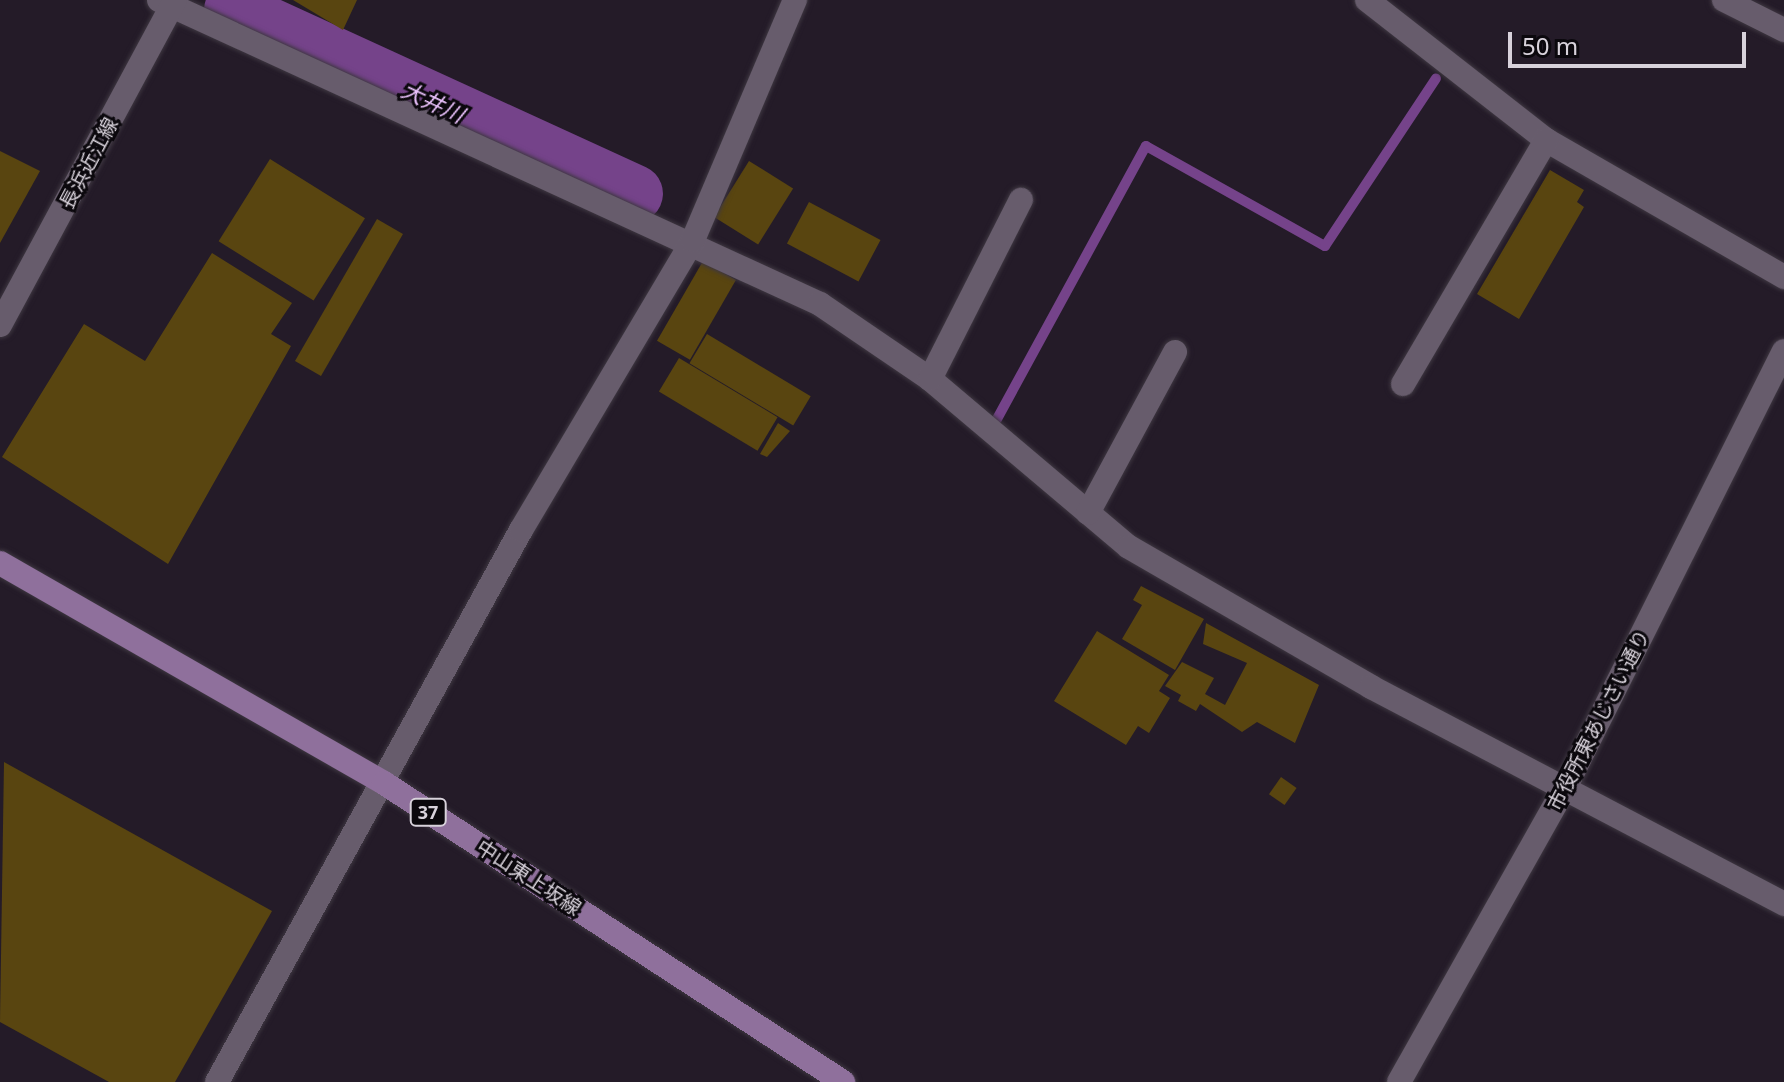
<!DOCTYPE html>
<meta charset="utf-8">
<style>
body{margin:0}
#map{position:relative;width:1784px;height:1082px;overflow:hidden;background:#241b28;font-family:"Noto Sans","Noto Sans JP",sans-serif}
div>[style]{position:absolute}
.stream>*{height:10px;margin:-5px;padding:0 5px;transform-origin:5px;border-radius:5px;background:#75438a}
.river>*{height:58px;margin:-29px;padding:0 29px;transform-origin:29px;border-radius:29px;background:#75438a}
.building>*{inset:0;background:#594510;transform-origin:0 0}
.roads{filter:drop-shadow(0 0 2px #3e3741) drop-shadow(0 0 2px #3e3741)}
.minor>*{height:24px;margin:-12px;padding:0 12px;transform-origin:12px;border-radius:12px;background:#675c6c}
.tertiary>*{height:24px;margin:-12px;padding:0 12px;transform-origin:12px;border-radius:12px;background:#675c6c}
.secondary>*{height:24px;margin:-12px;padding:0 12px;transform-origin:12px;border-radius:12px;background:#675c6c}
.primary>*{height:24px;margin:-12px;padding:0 12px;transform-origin:12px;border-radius:12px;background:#8f709c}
span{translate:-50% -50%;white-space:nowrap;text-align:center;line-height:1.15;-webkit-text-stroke:6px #0b080d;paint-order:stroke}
.shield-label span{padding:2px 6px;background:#0b080d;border:2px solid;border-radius:6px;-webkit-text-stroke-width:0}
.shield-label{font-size:18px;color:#d8d2db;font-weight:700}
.street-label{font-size:20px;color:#d8d2db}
.water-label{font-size:22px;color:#e9c0fb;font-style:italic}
.scale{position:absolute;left:1508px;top:32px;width:238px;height:36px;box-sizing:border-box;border:4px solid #d8d2db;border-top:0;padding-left:10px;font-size:24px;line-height:28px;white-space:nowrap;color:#d8d2db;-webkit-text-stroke:6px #0b080d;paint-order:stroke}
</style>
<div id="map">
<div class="stream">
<i style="left:997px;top:419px;width:311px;rotate:-61.4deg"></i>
<i style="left:1146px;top:146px;width:205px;rotate:29.2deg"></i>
<i style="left:1325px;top:246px;width:201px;rotate:-56.5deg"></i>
</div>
<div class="river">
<i style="left:233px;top:10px;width:441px;rotate:24.6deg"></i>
</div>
<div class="building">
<i style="clip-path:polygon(293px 0,357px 0,343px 30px)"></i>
<i style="clip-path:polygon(0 151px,40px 171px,0 243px)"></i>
<i style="left:270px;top:159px;width:112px;height:97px;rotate:32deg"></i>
<i style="left:749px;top:161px;width:52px;height:66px;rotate:32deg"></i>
<i style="clip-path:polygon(1550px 170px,1584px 190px,1577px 202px,1584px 207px,1519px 319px,1477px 294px)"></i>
<i style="left:809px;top:202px;width:81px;height:47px;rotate:28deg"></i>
<i style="left:377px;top:219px;width:30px;height:164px;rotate:30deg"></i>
<i style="clip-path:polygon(212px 253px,292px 303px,271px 334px,291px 346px,168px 564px,2px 457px,84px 324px,145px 361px)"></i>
<i style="left:703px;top:261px;width:38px;height:92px;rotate:30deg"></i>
<i style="left:707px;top:334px;width:121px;height:34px;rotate:31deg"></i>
<i style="left:679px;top:358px;width:115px;height:39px;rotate:31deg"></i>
<i style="clip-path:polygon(778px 423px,790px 431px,767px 457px,760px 454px)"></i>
<i style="clip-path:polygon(1141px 586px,1204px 619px,1175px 670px,1122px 639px,1142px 605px,1133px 600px)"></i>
<i style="clip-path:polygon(1206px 623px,1319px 685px,1295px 743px,1257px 722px,1242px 732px,1200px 704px,1196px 711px,1178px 701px,1181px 695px,1165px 686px,1182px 662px,1214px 678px,1205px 694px,1225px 705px,1247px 663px,1203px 644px)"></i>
<i style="clip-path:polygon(1097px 631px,1169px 675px,1159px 691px,1170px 698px,1149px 733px,1138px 726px,1126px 745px,1054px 701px)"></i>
<i style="clip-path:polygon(4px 762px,272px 911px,175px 1082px,109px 1082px,0 1022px)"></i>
<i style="left:1281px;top:777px;width:19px;height:21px;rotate:35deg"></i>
</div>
<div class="roads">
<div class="minor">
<i style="left:159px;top:0;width:728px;rotate:24.7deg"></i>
<i style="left:820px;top:304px;width:133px;rotate:34.3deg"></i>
<i style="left:930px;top:379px;width:260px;rotate:40.2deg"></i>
<i style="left:1129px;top:547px;width:280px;rotate:30deg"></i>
<i style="left:1371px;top:687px;width:467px;rotate:27.7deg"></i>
<i style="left:1367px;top:0;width:227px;rotate:38deg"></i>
<i style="left:1546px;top:140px;width:275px;rotate:29.9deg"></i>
<i style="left:1724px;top:0;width:67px;rotate:26.6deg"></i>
<i style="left:930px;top:379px;width:201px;rotate:-63.1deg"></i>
<i style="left:1403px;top:384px;width:283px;rotate:-59.6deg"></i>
<i style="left:1088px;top:513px;width:183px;rotate:-61.6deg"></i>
<i style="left:217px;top:1082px;width:630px;rotate:-61.16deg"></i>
<i style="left:521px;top:530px;width:337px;rotate:-59.3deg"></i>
<i style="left:693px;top:240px;width:261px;rotate:-67deg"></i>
</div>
<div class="tertiary">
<i style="left:1399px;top:1082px;width:342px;rotate:-60.6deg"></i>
<i style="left:1567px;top:784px;width:484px;rotate:-63.4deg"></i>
</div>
<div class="secondary">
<i style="left:0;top:325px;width:369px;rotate:-61.7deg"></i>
</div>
<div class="primary">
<i style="left:0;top:563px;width:443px;rotate:29.8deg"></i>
<i style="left:384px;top:783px;width:548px;rotate:33.08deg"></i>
</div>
</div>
<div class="shield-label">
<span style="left:428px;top:812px">37</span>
</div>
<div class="street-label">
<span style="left:88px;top:163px;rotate:-62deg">長浜近江線</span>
<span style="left:1598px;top:720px;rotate:-63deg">市役所東あじさい通り</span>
<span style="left:529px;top:877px;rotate:33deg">中山東上坂線</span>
</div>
<div class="water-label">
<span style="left:433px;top:102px;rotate:25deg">大井川</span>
</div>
<div class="scale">50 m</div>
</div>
